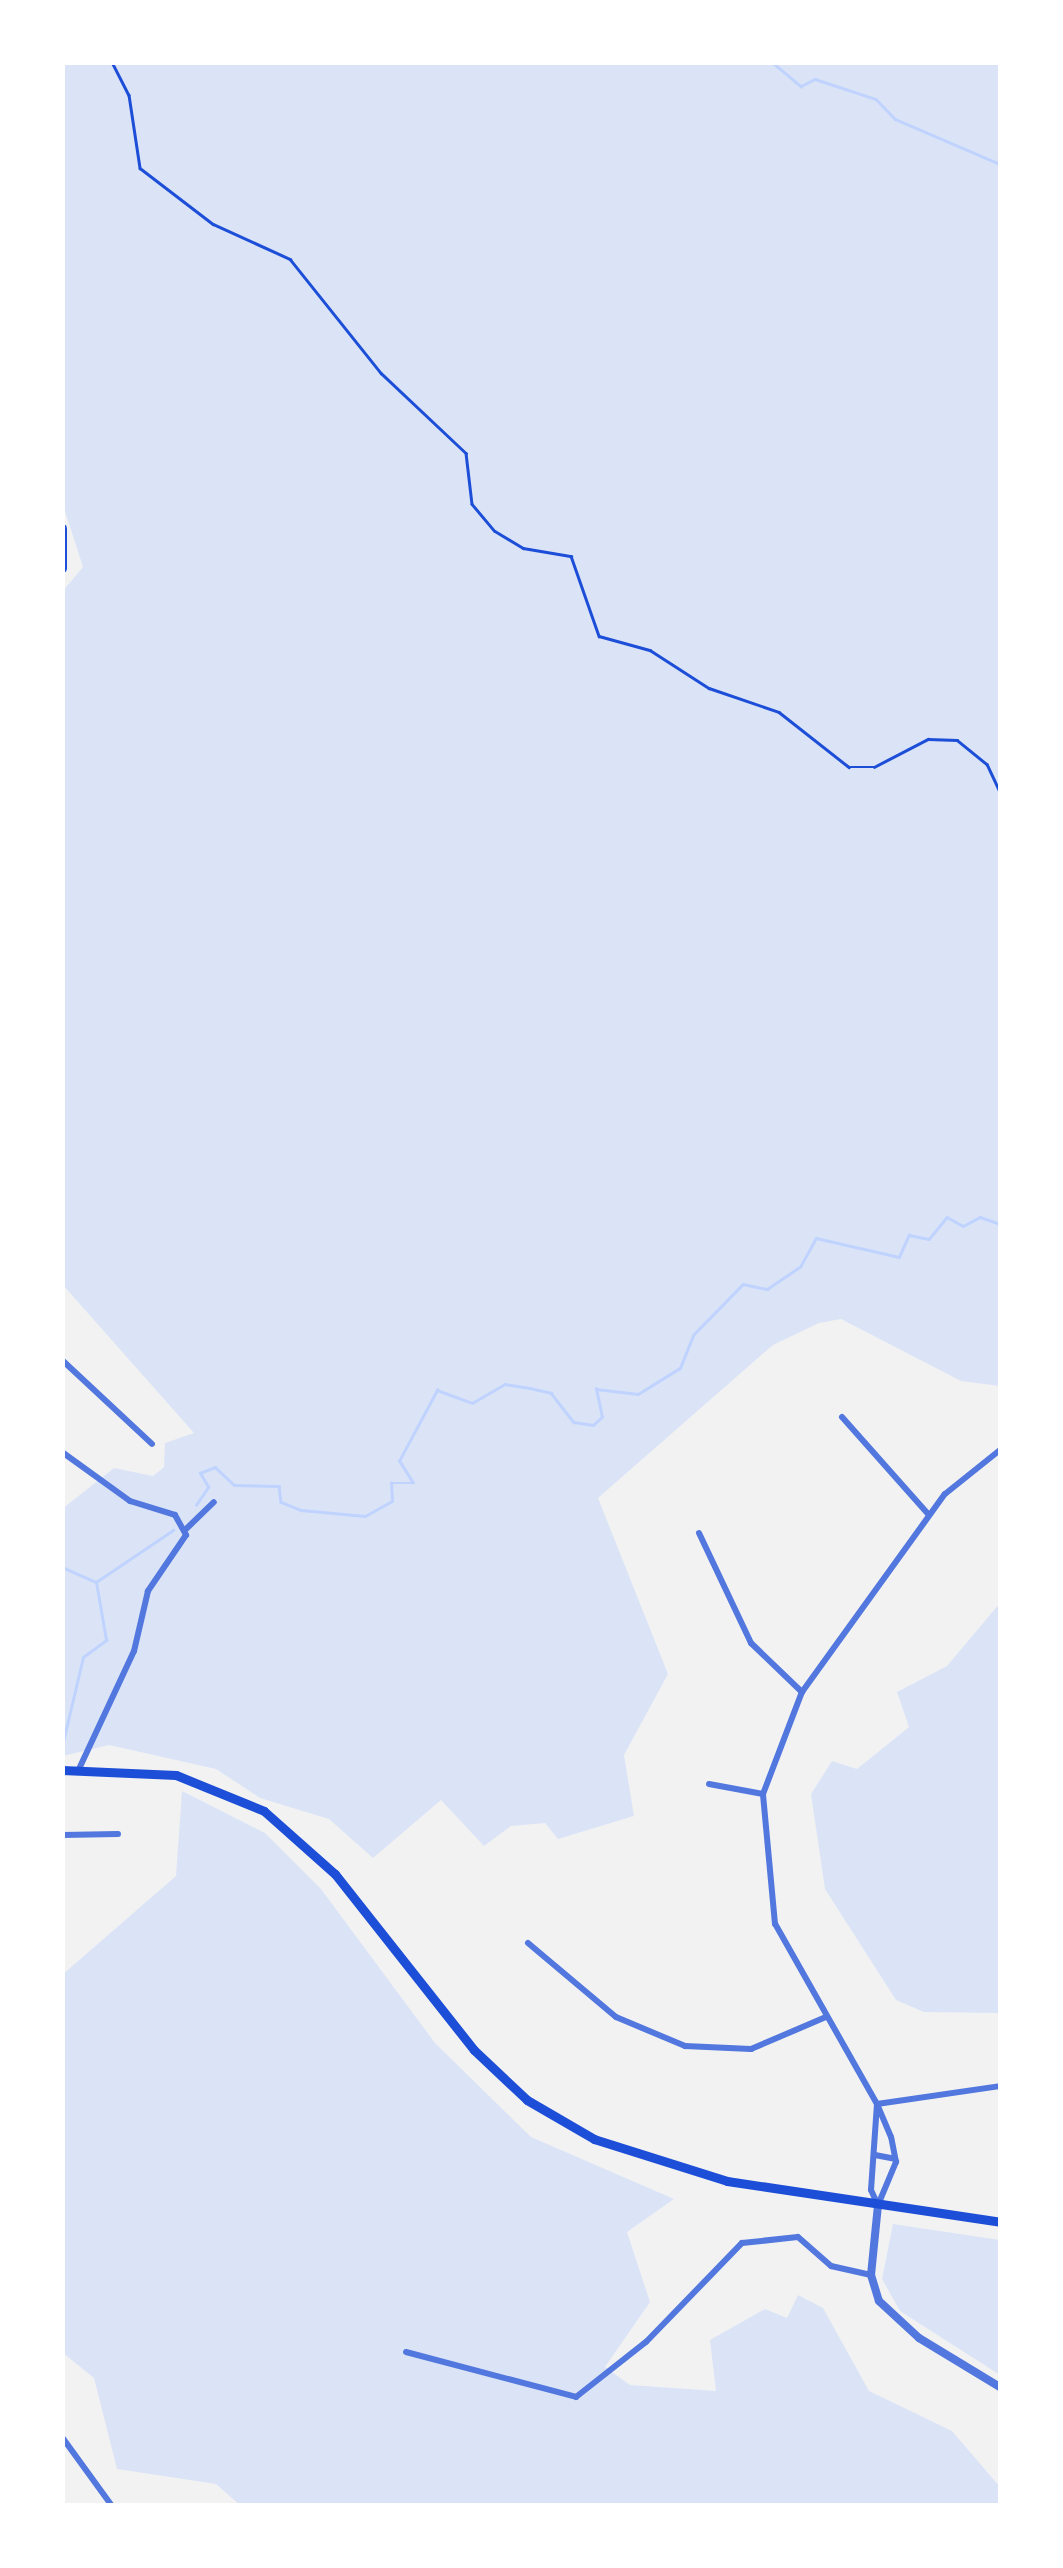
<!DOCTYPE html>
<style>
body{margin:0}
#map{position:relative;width:1063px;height:2568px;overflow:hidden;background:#f2f2f2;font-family:Manrope,sans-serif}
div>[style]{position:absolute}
.green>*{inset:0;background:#dbe4f7}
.stream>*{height:2.5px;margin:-1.25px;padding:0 1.25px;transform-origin:1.25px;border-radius:1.25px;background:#bfd3fe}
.path>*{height:2.5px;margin:-1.25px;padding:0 1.25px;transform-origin:1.25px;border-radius:1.25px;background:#1d4ed8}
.minor>*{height:6px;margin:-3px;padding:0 3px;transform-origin:3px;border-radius:3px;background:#5277de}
.tertiary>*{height:8px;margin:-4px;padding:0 4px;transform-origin:4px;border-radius:4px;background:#5277de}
.secondary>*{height:9px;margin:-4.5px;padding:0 4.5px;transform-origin:4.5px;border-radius:4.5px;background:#1d4ed8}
span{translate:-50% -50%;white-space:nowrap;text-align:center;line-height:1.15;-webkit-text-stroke:10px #fff;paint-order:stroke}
.frame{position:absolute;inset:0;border:65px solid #fff;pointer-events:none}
</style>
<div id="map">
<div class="green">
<i style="clip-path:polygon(63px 63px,1000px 63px,1000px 1386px,961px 1381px,841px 1319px,819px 1323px,773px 1345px,598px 1498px,668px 1674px,624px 1755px,634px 1816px,558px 1839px,545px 1823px,511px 1826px,484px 1846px,441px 1800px,373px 1858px,329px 1819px,260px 1798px,216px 1769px,109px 1745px,63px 1756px,62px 1509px,114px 1468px,153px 1476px,164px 1467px,165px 1443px,194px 1433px,63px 1285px,62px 592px,83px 567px,62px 502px)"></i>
<i style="clip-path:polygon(1000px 1603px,1000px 2013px,924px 2012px,896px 2000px,825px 1889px,811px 1794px,832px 1761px,857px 1769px,909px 1727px,897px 1692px,947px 1666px)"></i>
<i style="clip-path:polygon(182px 1791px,265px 1833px,321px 1889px,435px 2043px,531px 2137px,674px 2199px,627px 2232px,650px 2302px,605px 2367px,630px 2385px,716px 2391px,710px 2340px,765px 2309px,787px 2318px,798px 2295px,823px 2308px,869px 2391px,952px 2431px,1000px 2487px,1000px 2505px,241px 2506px,216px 2484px,117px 2469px,94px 2378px,63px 2353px,62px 1975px,176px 1876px)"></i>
<i style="clip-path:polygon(893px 2224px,1000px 2240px,1000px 2375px,900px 2311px,882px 2279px)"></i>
</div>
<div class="stream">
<i style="left:772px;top:62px;width:38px;rotate:40deg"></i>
<i style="left:801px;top:86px;width:16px;rotate:-27deg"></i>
<i style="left:815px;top:79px;width:64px;rotate:18.2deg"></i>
<i style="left:876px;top:99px;width:28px;rotate:46deg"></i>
<i style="left:895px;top:119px;width:114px;rotate:23.2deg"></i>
<i style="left:196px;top:1505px;width:22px;rotate:-56deg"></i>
<i style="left:208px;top:1487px;width:16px;rotate:-120deg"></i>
<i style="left:200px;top:1473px;width:16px;rotate:-22deg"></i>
<i style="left:215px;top:1467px;width:26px;rotate:43deg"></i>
<i style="left:234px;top:1485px;width:45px;rotate:1.3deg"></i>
<i style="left:279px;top:1486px;width:16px;rotate:83deg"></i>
<i style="left:281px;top:1502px;width:22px;rotate:22deg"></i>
<i style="left:301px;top:1510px;width:64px;rotate:5.4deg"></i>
<i style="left:365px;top:1516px;width:31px;rotate:-29deg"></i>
<i style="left:392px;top:1501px;width:18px;rotate:-93deg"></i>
<i style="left:391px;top:1483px;width:22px"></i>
<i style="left:413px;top:1483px;width:26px;rotate:-122deg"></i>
<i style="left:399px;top:1461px;width:81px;rotate:-61.8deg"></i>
<i style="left:437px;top:1390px;width:37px;rotate:20deg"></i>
<i style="left:472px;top:1403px;width:38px;rotate:-30deg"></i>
<i style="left:505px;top:1384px;width:25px;rotate:9deg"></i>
<i style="left:530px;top:1388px;width:22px;rotate:13deg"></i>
<i style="left:551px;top:1393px;width:37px;rotate:52deg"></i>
<i style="left:574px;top:1422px;width:19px;rotate:9deg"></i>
<i style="left:593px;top:1425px;width:12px;rotate:-42deg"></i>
<i style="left:602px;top:1417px;width:29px;rotate:-102deg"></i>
<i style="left:596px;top:1389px;width:42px;rotate:6.8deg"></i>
<i style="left:638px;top:1394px;width:49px;rotate:-31.8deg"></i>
<i style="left:680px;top:1368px;width:35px;rotate:-68deg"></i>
<i style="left:693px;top:1335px;width:71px;rotate:-45.6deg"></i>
<i style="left:743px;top:1284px;width:25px;rotate:12deg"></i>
<i style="left:767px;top:1289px;width:40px;rotate:-34deg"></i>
<i style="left:800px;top:1267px;width:33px;rotate:-61deg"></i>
<i style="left:816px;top:1238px;width:85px;rotate:12.9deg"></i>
<i style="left:899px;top:1257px;width:24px;rotate:-66deg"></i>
<i style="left:909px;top:1235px;width:20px;rotate:11deg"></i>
<i style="left:929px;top:1239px;width:28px;rotate:-51deg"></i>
<i style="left:947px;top:1217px;width:18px;rotate:29deg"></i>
<i style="left:963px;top:1226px;width:19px;rotate:-28deg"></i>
<i style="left:980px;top:1217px;width:21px;rotate:19deg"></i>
<i style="left:62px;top:1567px;width:37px;rotate:24deg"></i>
<i style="left:62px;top:1746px;width:91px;rotate:-76.7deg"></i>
<i style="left:83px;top:1657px;width:29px;rotate:-36deg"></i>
<i style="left:106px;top:1640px;width:59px;rotate:-99.8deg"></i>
<i style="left:96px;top:1582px;width:93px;rotate:-34deg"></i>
</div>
<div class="path">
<i style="left:112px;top:62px;width:37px;rotate:63deg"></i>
<i style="left:129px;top:95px;width:74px;rotate:81.4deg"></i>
<i style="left:140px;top:168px;width:92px;rotate:37.5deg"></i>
<i style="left:213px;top:224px;width:85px;rotate:24.4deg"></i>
<i style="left:290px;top:259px;width:146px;rotate:51.4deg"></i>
<i style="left:381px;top:373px;width:117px;rotate:43.3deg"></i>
<i style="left:466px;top:453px;width:51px;rotate:83.3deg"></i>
<i style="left:472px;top:504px;width:35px;rotate:50deg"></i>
<i style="left:495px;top:531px;width:33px;rotate:31deg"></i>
<i style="left:523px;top:548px;width:49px;rotate:9.5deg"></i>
<i style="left:571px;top:556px;width:85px;rotate:70.7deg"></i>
<i style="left:599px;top:636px;width:53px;rotate:15.4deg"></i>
<i style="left:650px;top:650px;width:70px;rotate:32.8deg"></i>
<i style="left:709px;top:688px;width:74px;rotate:18.9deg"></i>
<i style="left:779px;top:712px;width:89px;rotate:38.2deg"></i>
<i style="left:849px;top:767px;width:25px"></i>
<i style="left:874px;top:767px;width:61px;rotate:-27.4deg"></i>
<i style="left:928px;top:739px;width:29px;rotate:2deg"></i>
<i style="left:957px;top:740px;width:38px;rotate:39deg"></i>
<i style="left:987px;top:764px;width:31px;rotate:65deg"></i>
</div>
<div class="minor">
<i style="left:62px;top:1360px;width:123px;rotate:43deg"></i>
<i style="left:842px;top:1417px;width:131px;rotate:48.4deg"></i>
<i style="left:62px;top:1452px;width:84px;rotate:35.8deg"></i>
<i style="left:130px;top:1501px;width:47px;rotate:17.3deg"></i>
<i style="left:175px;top:1515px;width:23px;rotate:61deg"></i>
<i style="left:186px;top:1535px;width:68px;rotate:124.2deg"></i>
<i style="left:148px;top:1591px;width:62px;rotate:103.1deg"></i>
<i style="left:134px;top:1651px;width:128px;rotate:115deg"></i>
<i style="left:185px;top:1530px;width:40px;rotate:-44deg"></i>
<i style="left:699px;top:1533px;width:122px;rotate:64.7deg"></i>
<i style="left:751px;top:1643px;width:71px;rotate:43.9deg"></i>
<i style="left:709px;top:1784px;width:55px;rotate:10.5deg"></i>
<i style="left:62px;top:1835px;width:56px;rotate:-1deg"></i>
<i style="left:528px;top:1943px;width:115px;rotate:40.1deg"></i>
<i style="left:616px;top:2017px;width:75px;rotate:22.8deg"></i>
<i style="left:685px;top:2046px;width:66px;rotate:2.6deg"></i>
<i style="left:751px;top:2049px;width:82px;rotate:-23.1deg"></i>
<i style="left:877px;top:2104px;width:86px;rotate:94deg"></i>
<i style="left:871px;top:2190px;width:17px;rotate:65deg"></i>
<i style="left:878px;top:2205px;width:47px;rotate:-67.3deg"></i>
<i style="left:896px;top:2162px;width:25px;rotate:-101deg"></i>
<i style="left:891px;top:2137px;width:36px;rotate:-113deg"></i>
<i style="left:877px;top:2104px;width:207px;rotate:-119.5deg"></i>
<i style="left:775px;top:1924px;width:131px;rotate:-95.3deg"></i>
<i style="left:763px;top:1794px;width:109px;rotate:-69.1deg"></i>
<i style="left:802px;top:1692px;width:244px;rotate:-54.2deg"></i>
<i style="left:945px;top:1494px;width:70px;rotate:-38.7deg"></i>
<i style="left:877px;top:2104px;width:124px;rotate:-8.3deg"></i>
<i style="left:875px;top:2155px;width:20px;rotate:11deg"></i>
<i style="left:406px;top:2352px;width:176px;rotate:14.8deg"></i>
<i style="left:576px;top:2397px;width:89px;rotate:-38.2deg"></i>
<i style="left:646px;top:2342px;width:138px;rotate:-45.9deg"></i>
<i style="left:742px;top:2243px;width:56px;rotate:-6.1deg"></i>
<i style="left:798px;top:2237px;width:44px;rotate:41.3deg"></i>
<i style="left:831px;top:2266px;width:41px;rotate:12.7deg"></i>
<i style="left:62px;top:2437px;width:85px;rotate:54.1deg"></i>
</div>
<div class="tertiary">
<i style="left:878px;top:2205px;width:70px;rotate:95.7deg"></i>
<i style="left:871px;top:2275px;width:27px;rotate:73deg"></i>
<i style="left:879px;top:2301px;width:54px;rotate:42.8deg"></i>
<i style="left:919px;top:2338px;width:95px;rotate:31.2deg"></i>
</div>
<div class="secondary">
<i style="left:62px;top:528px;width:40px;rotate:90deg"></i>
<i style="left:62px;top:1770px;width:114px;rotate:2.5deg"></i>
<i style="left:176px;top:1775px;width:95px;rotate:22.2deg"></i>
<i style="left:264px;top:1811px;width:95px;rotate:41.6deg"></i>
<i style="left:335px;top:1874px;width:224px;rotate:51.7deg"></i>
<i style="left:474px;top:2050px;width:73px;rotate:43.3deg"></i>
<i style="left:527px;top:2100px;width:78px;rotate:30.2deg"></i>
<i style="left:594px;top:2139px;width:139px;rotate:17.5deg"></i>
<i style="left:727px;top:2181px;width:276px;rotate:8.5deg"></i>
</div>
<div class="frame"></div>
</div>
